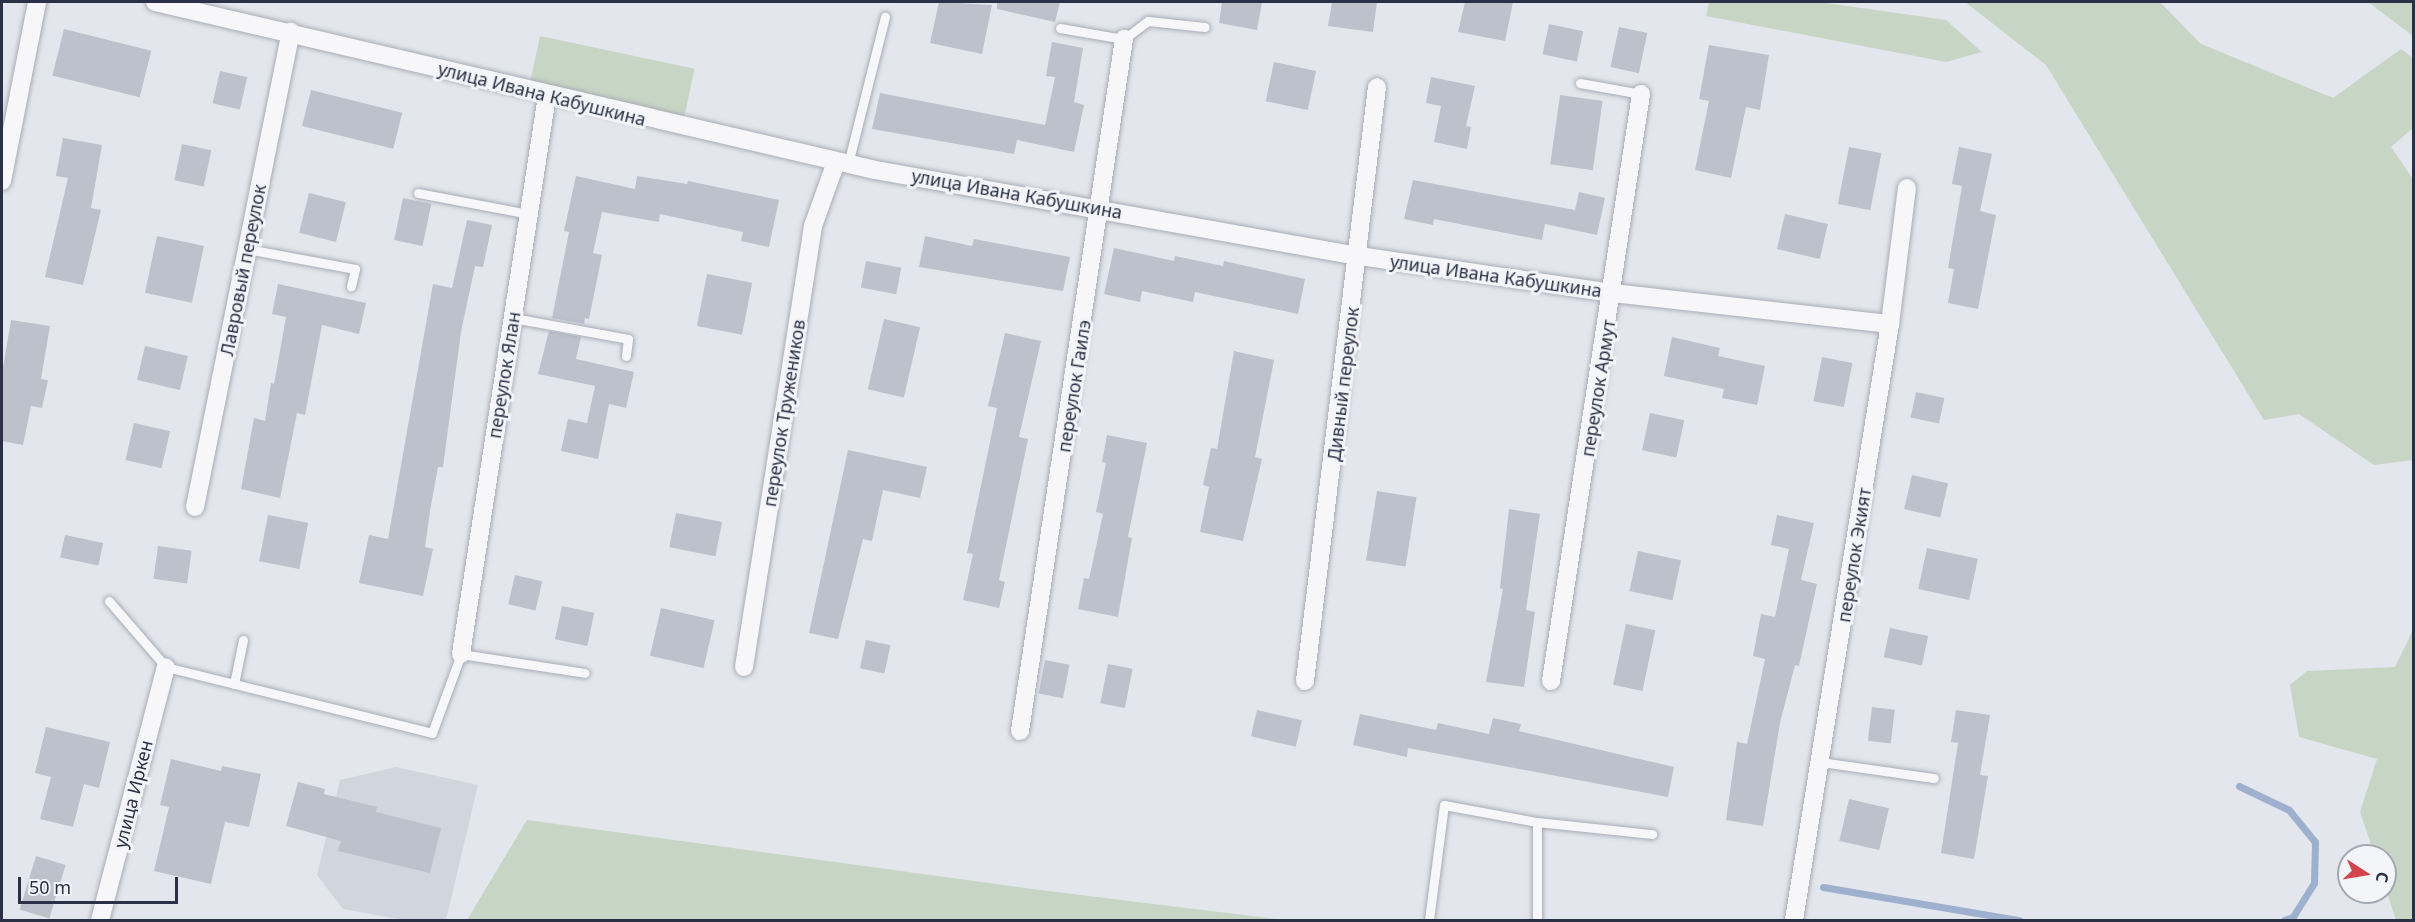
<!DOCTYPE html>
<meta charset="utf-8">
<style>
body{margin:0}
#map{position:relative;width:2415px;height:922px;overflow:hidden;background:#e3e6ec;font-family:"Noto Sans",sans-serif}
div>[style]{position:absolute}
.built>*{inset:0;background:#d1d5de}
.green>*{inset:0;background:#c7d6c4;transform-origin:0 0}
.stream>*{height:7px;margin:-3.5px;padding:0 3.5px;transform-origin:3.5px;border-radius:3.5px;background:#9db0cd}
.building>*{inset:0;background:#bdc1cc;transform-origin:0 0}
.roads{filter:drop-shadow(0 0 2px #a8acb7) drop-shadow(0 0 2px #a8acb7)}
.lane>*{height:9px;margin:-4.5px;padding:0 4.5px;transform-origin:4.5px;border-radius:4.5px;background:#f7f7fa}
.street>*{height:18px;margin:-9px;padding:0 9px;transform-origin:9px;border-radius:9px;background:#f7f7fa}
span{translate:-50% -50%;white-space:nowrap;text-align:center;line-height:1.15;-webkit-text-stroke:6px #f4f5f9;paint-order:stroke}
.street-label{font-size:18px;color:#2a3146}
.frame{position:absolute;inset:0;border:3px solid #2a3146;pointer-events:none}
.north{position:absolute;left:2337px;top:844px;width:60px;height:60px;box-sizing:border-box;background:#f4f5f9;border:2px solid #a3a7b1;border-radius:50%;rotate:102deg;font-size:16px;font-weight:700;line-height:24px;text-align:center;color:#2a3146}
.north::after{content:'';display:block;margin:auto;width:21px;height:27px;background:#d6444b;clip-path:polygon(50% 0,100% 100%,50% 72%,0 100%)}
.scale{position:absolute;left:18px;top:877px;width:160px;height:27px;box-sizing:border-box;border:3px solid #2a3146;border-top:0;padding-left:8px;font-size:18px;line-height:21px;white-space:nowrap;color:#2a3146;-webkit-text-stroke:4px #f4f5f9;paint-order:stroke}
</style>
<div id="map">
<div class="built">
<i style="clip-path:polygon(396px 767px,478px 785px,446px 920px,403px 920px,343px 909px,317px 875px,340px 780px)"></i>
</div>
<div class="green">
<i style="clip-path:polygon(1709px 2px,1819px 2px,1946px 20px,1982px 52px,1946px 62px,1706px 16px)"></i>
<i style="clip-path:polygon(1965px 2px,2160px 2px,2201px 44px,2333px 98px,2401px 49px,2413px 58px,2413px 128px,2391px 147px,2413px 179px,2413px 460px,2374px 465px,2299px 414px,2264px 420px,2046px 65px)"></i>
<i style="clip-path:polygon(2368px 2px,2413px 2px,2413px 36px)"></i>
<i style="left:540px;top:36px;width:158px;height:49px;rotate:12deg"></i>
<i style="clip-path:polygon(2413px 630px,2413px 920px,2396px 920px,2385px 887px,2385px 856px,2375px 856px,2360px 812px,2377px 759px,2299px 737px,2290px 685px,2307px 671px,2395px 667px)"></i>
<i style="clip-path:polygon(527px 820px,1040px 890px,1284px 920px,467px 920px)"></i>
</div>
<div class="stream">
<i style="left:2239px;top:786px;width:55px;rotate:25.6deg"></i>
<i style="left:2289px;top:810px;width:41px;rotate:50.9deg"></i>
<i style="left:2315px;top:842px;width:41px;rotate:91.4deg"></i>
<i style="left:2314px;top:883px;width:40px;rotate:122deg"></i>
<i style="left:2293px;top:917px;width:9px;rotate:162deg"></i>
<i style="left:1823px;top:887px;width:199px;rotate:9.6deg"></i>
</div>
<div class="building">
<i style="clip-path:polygon(939px 2px,992px 5px,982px 54px,930px 43px)"></i>
<i style="clip-path:polygon(997px 2px,1060px 2px,1055px 22px,997px 9px)"></i>
<i style="clip-path:polygon(1222px 2px,1262px 2px,1257px 30px,1219px 23px)"></i>
<i style="clip-path:polygon(1332px 2px,1377px 2px,1373px 32px,1328px 26px)"></i>
<i style="clip-path:polygon(1465px 2px,1513px 2px,1505px 41px,1458px 32px)"></i>
<i style="left:1549px;top:24px;width:35px;height:31px;rotate:12deg"></i>
<i style="left:1619px;top:27px;width:29px;height:41px;rotate:12deg"></i>
<i style="left:64px;top:29px;width:90px;height:48px;rotate:14deg"></i>
<i style="clip-path:polygon(1052px 42px,1083px 48px,1074px 102px,1084px 105px,1074px 152px,1017px 140px,1014px 154px,872px 129px,880px 93px,1045px 125px,1055px 77px,1046px 76px)"></i>
<i style="clip-path:polygon(1709px 45px,1769px 55px,1760px 110px,1746px 107px,1731px 178px,1695px 170px,1709px 101px,1699px 99px)"></i>
<i style="left:1274px;top:62px;width:43px;height:40px;rotate:12deg"></i>
<i style="left:220px;top:71px;width:28px;height:33px;rotate:13deg"></i>
<i style="clip-path:polygon(1431px 77px,1475px 86px,1466px 126px,1471px 127px,1467px 149px,1434px 142px,1441px 106px,1426px 103px)"></i>
<i style="left:311px;top:90px;width:94px;height:37px;rotate:14deg"></i>
<i style="left:1560px;top:95px;width:43px;height:70px;rotate:8deg"></i>
<i style="clip-path:polygon(63px 138px,102px 145px,91px 208px,101px 210px,83px 285px,45px 277px,68px 178px,56px 176px)"></i>
<i style="left:182px;top:144px;width:30px;height:37px;rotate:12deg"></i>
<i style="left:1849px;top:147px;width:33px;height:58px;rotate:11deg"></i>
<i style="clip-path:polygon(1959px 147px,1992px 154px,1980px 211px,1996px 215px,1978px 309px,1948px 303px,1954px 269px,1948px 268px,1962px 186px,1952px 184px)"></i>
<i style="clip-path:polygon(576px 176px,635px 189px,637px 176px,687px 184px,688px 181px,779px 200px,769px 247px,741px 241px,743px 232px,660px 214px,659px 222px,602px 212px,593px 253px,602px 255px,589px 319px,585px 318px,584px 324px,552px 318px,569px 232px,564px 231px)"></i>
<i style="clip-path:polygon(1413px 180px,1575px 210px,1579px 192px,1605px 198px,1597px 235px,1545px 224px,1542px 240px,1434px 219px,1433px 225px,1404px 219px)"></i>
<i style="left:309px;top:193px;width:38px;height:41px;rotate:14deg"></i>
<i style="left:403px;top:198px;width:29px;height:43px;rotate:12deg"></i>
<i style="left:1785px;top:214px;width:44px;height:36px;rotate:13deg"></i>
<i style="clip-path:polygon(467px 220px,492px 225px,483px 267px,475px 266px,461px 332px,443px 467px,438px 467px,430px 511px,425px 547px,433px 549px,423px 596px,359px 583px,369px 535px,388px 539px,433px 284px,452px 288px)"></i>
<i style="left:157px;top:236px;width:48px;height:58px;rotate:12deg"></i>
<i style="clip-path:polygon(925px 236px,972px 246px,974px 239px,1070px 257px,1063px 291px,919px 267px)"></i>
<i style="clip-path:polygon(1114px 248px,1174px 261px,1175px 256px,1223px 266px,1224px 261px,1305px 279px,1298px 314px,1195px 292px,1193px 302px,1142px 291px,1140px 302px,1104px 294px)"></i>
<i style="left:866px;top:261px;width:36px;height:27px;rotate:11deg"></i>
<i style="left:707px;top:274px;width:46px;height:53px;rotate:11deg"></i>
<i style="clip-path:polygon(278px 284px,366px 303px,359px 334px,322px 325px,305px 415px,297px 413px,280px 498px,241px 489px,254px 418px,265px 421px,271px 383px,274px 384px,286px 317px,272px 314px)"></i>
<i style="left:884px;top:319px;width:37px;height:72px;rotate:13deg"></i>
<i style="clip-path:polygon(11px 320px,50px 326px,41px 379px,48px 380px,42px 408px,31px 406px,23px 445px,2px 441px,2px 374px)"></i>
<i style="clip-path:polygon(549px 331px,581px 337px,576px 359px,634px 372px,626px 408px,609px 404px,598px 459px,561px 451px,568px 419px,587px 423px,595px 386px,538px 374px)"></i>
<i style="clip-path:polygon(1005px 333px,1041px 341px,1019px 437px,1028px 439px,999px 580px,1005px 582px,999px 608px,963px 600px,973px 554px,967px 553px,997px 408px,988px 406px)"></i>
<i style="clip-path:polygon(1672px 337px,1720px 348px,1718px 356px,1765px 366px,1757px 405px,1722px 398px,1724px 389px,1664px 376px)"></i>
<i style="left:145px;top:346px;width:44px;height:35px;rotate:13deg"></i>
<i style="clip-path:polygon(1234px 351px,1274px 360px,1255px 457px,1262px 459px,1243px 541px,1200px 532px,1209px 487px,1203px 485px,1211px 448px,1217px 449px)"></i>
<i style="left:1822px;top:357px;width:31px;height:45px;rotate:11deg"></i>
<i style="left:1916px;top:392px;width:29px;height:26px;rotate:12deg"></i>
<i style="left:1650px;top:413px;width:35px;height:38px;rotate:12deg"></i>
<i style="left:134px;top:423px;width:37px;height:38px;rotate:13deg"></i>
<i style="clip-path:polygon(1107px 435px,1147px 443px,1128px 537px,1132px 538px,1118px 617px,1078px 609px,1084px 578px,1089px 579px,1103px 514px,1096px 512px,1106px 463px,1102px 462px)"></i>
<i style="clip-path:polygon(848px 450px,927px 467px,920px 498px,883px 490px,872px 541px,863px 539px,838px 639px,809px 633px)"></i>
<i style="left:1912px;top:475px;width:37px;height:35px;rotate:13deg"></i>
<i style="left:1377px;top:491px;width:40px;height:70px;rotate:9deg"></i>
<i style="clip-path:polygon(1509px 509px,1540px 514px,1526px 610px,1535px 612px,1524px 687px,1486px 682px,1503px 589px,1500px 588px)"></i>
<i style="left:676px;top:513px;width:47px;height:35px;rotate:11deg"></i>
<i style="left:268px;top:515px;width:41px;height:47px;rotate:11deg"></i>
<i style="clip-path:polygon(1777px 515px,1814px 523px,1801px 580px,1817px 584px,1799px 666px,1795px 665px,1780px 723px,1763px 826px,1726px 820px,1737px 742px,1747px 744px,1765px 659px,1753px 656px,1761px 614px,1775px 617px,1789px 549px,1771px 545px)"></i>
<i style="left:65px;top:535px;width:39px;height:23px;rotate:12deg"></i>
<i style="left:158px;top:546px;width:34px;height:33px;rotate:8deg"></i>
<i style="left:1927px;top:548px;width:52px;height:42px;rotate:12deg"></i>
<i style="left:1638px;top:551px;width:44px;height:41px;rotate:12deg"></i>
<i style="left:515px;top:575px;width:28px;height:30px;rotate:13deg"></i>
<i style="left:562px;top:606px;width:33px;height:34px;rotate:12deg"></i>
<i style="left:661px;top:608px;width:55px;height:49px;rotate:13deg"></i>
<i style="left:1626px;top:624px;width:30px;height:62px;rotate:12deg"></i>
<i style="left:1890px;top:628px;width:39px;height:30px;rotate:12deg"></i>
<i style="left:866px;top:640px;width:25px;height:29px;rotate:12deg"></i>
<i style="left:1045px;top:660px;width:25px;height:34px;rotate:11deg"></i>
<i style="left:1108px;top:664px;width:25px;height:40px;rotate:11deg"></i>
<i style="left:1872px;top:707px;width:23px;height:34px;rotate:7deg"></i>
<i style="left:1257px;top:710px;width:46px;height:27px;rotate:13deg"></i>
<i style="clip-path:polygon(1956px 710px,1990px 715px,1980px 775px,1988px 776px,1974px 859px,1941px 853px,1958px 743px,1951px 742px)"></i>
<i style="clip-path:polygon(1360px 714px,1436px 730px,1438px 723px,1489px 734px,1493px 718px,1521px 724px,1519px 731px,1674px 767px,1668px 797px,1408px 748px,1407px 757px,1353px 745px)"></i>
<i style="clip-path:polygon(46px 727px,110px 742px,99px 788px,84px 784px,73px 827px,40px 819px,51px 777px,35px 773px)"></i>
<i style="clip-path:polygon(171px 759px,221px 771px,222px 766px,261px 774px,249px 827px,225px 822px,211px 884px,154px 871px,169px 807px,160px 805px)"></i>
<i style="clip-path:polygon(298px 782px,325px 789px,324px 794px,377px 807px,376px 812px,441px 828px,430px 873px,338px 851px,341px 841px,286px 826px)"></i>
<i style="left:1849px;top:799px;width:41px;height:43px;rotate:13deg"></i>
<i style="left:36px;top:856px;width:31px;height:56px;rotate:17deg"></i>
</div>
<div class="roads">
<div class="lane">
<i style="left:1060px;top:28px;width:65px;rotate:9.8deg"></i>
<i style="left:1124px;top:39px;width:30px;rotate:-37deg"></i>
<i style="left:1148px;top:21px;width:57px;rotate:6deg"></i>
<i style="left:1580px;top:83px;width:62px;rotate:10.2deg"></i>
<i style="left:848px;top:164px;width:152px;rotate:-75.9deg"></i>
<i style="left:418px;top:193px;width:113px;rotate:10.7deg"></i>
<i style="left:247px;top:249px;width:110px;rotate:10.5deg"></i>
<i style="left:355px;top:269px;width:18px;rotate:103deg"></i>
<i style="left:513px;top:318px;width:117px;rotate:10.3deg"></i>
<i style="left:628px;top:339px;width:17px;rotate:97deg"></i>
<i style="left:109px;top:601px;width:87px;rotate:49.2deg"></i>
<i style="left:166px;top:667px;width:274px;rotate:13.9deg"></i>
<i style="left:432px;top:733px;width:84px;rotate:-69.8deg"></i>
<i style="left:461px;top:654px;width:125px;rotate:8.7deg"></i>
<i style="left:234px;top:684px;width:45px;rotate:-78.4deg"></i>
<i style="left:1821px;top:762px;width:114px;rotate:8.1deg"></i>
<i style="left:1429px;top:920px;width:116px;rotate:-82.6deg"></i>
<i style="left:1444px;top:805px;width:95px;rotate:10.4deg"></i>
<i style="left:1537px;top:822px;width:116px;rotate:6deg"></i>
<i style="left:1537px;top:920px;width:98px;rotate:-90deg"></i>
</div>
<div class="street">
<i style="left:155px;top:2px;width:739px;rotate:13.13deg"></i>
<i style="left:875px;top:170px;width:492px;rotate:10.1deg"></i>
<i style="left:1359px;top:256px;width:257px;rotate:8.3deg"></i>
<i style="left:1613px;top:293px;width:279px;rotate:6.4deg"></i>
<i style="left:2px;top:181px;width:182px;rotate:-78.9deg"></i>
<i style="left:195px;top:507px;width:485px;rotate:-78.6deg"></i>
<i style="left:461px;top:654px;width:565px;rotate:-81.24deg"></i>
<i style="left:744px;top:667px;width:446px;rotate:-81.1deg"></i>
<i style="left:813px;top:226px;width:68px;rotate:-70.2deg"></i>
<i style="left:1305px;top:681px;width:598px;rotate:-83.09deg"></i>
<i style="left:1551px;top:681px;width:594px;rotate:-81.28deg"></i>
<i style="left:1020px;top:731px;width:700px;rotate:-81.45deg"></i>
<i style="left:100px;top:920px;width:261px;rotate:-75.4deg"></i>
<i style="left:1794px;top:920px;width:604px;rotate:-80.85deg"></i>
<i style="left:1890px;top:324px;width:137px;rotate:-82.9deg"></i>
</div>
</div>
<div class="street-label">
<span style="left:542px;top:94px;rotate:14deg">улица Ивана Кабушкина</span>
<span style="left:1017px;top:194px;rotate:10deg">улица Ивана Кабушкина</span>
<span style="left:243px;top:270px;rotate:-79deg">Лавровый переулок</span>
<span style="left:1496px;top:276px;rotate:8deg">улица Ивана Кабушкина</span>
<span style="left:504px;top:375px;rotate:-81deg">переулок Ялан</span>
<span style="left:1343px;top:384px;rotate:-83deg">Дивный переулок</span>
<span style="left:1074px;top:386px;rotate:-81deg">переулок Гаилэ</span>
<span style="left:1598px;top:388px;rotate:-81deg">переулок Армут</span>
<span style="left:784px;top:413px;rotate:-81deg">переулок Тружеников</span>
<span style="left:1854px;top:555px;rotate:-81deg">переулок Экият</span>
<span style="left:133px;top:794px;rotate:-76deg">улица Иркен</span>
</div>
<div class="frame"></div>
<div class="north">С</div>
<div class="scale">50 m</div>
</div>
